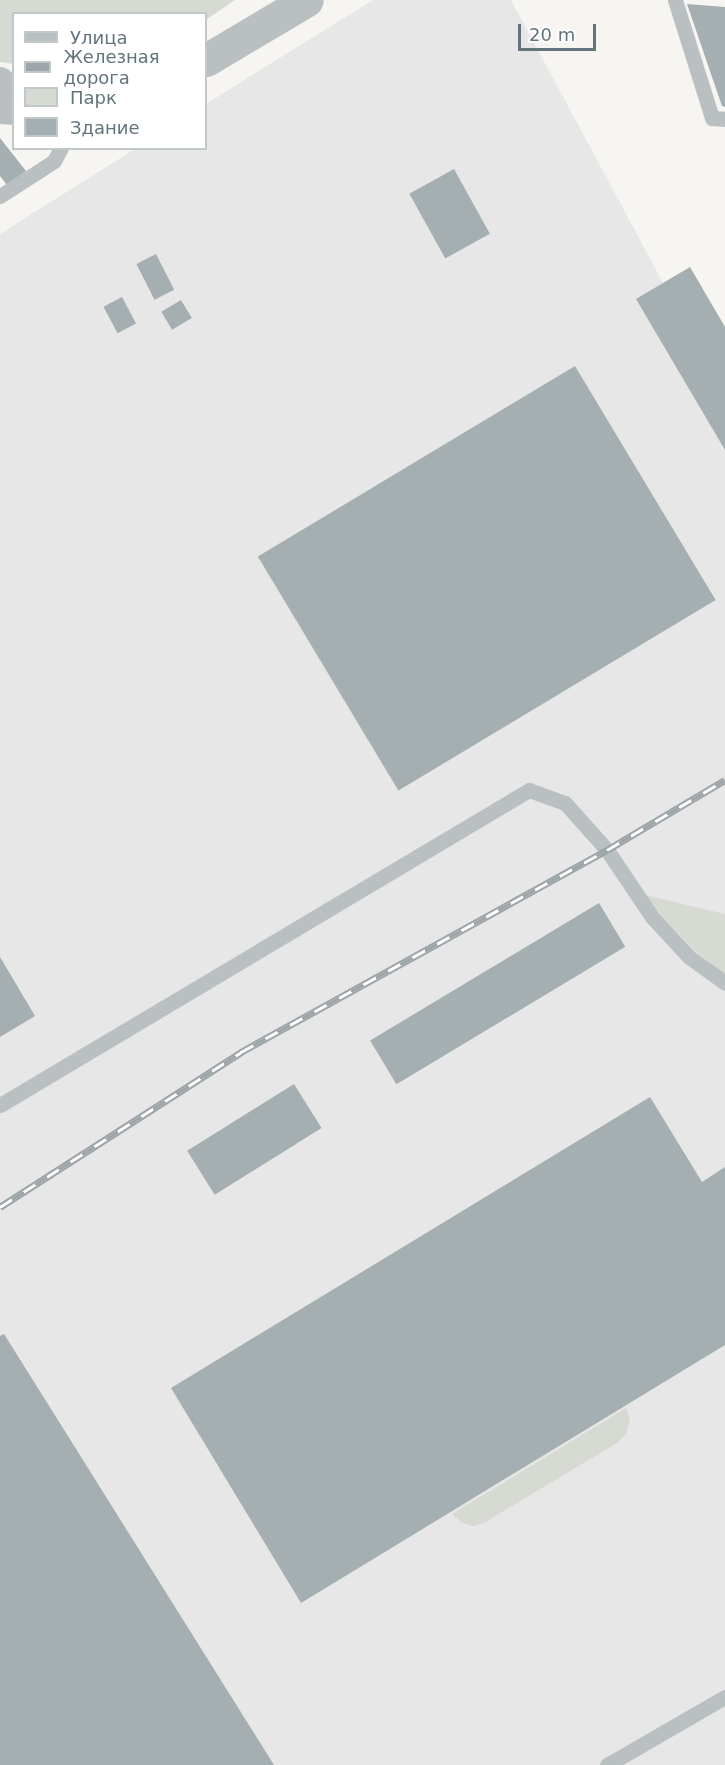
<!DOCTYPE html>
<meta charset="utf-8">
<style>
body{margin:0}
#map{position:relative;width:725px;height:1765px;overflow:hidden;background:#f6f5f2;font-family:"DejaVu Sans",sans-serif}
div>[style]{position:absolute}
.built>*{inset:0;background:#e6e7e6}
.green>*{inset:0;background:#d6dad2}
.building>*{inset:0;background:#a5aeb1;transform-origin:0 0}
.service>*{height:15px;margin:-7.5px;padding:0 7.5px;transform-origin:7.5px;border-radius:7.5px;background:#bac0c2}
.minor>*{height:30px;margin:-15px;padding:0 15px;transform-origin:15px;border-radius:15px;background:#bac0c2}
.tertiary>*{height:33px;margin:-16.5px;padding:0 16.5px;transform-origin:16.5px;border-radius:16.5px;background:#bac0c2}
.rail>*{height:7px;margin-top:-3.5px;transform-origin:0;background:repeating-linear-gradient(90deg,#fff 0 14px,#9da5a8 0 28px);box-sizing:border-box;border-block:2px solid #9da5a8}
span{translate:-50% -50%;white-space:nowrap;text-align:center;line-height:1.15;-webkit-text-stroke:6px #fff;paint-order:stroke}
.legend{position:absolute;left:12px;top:12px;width:195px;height:138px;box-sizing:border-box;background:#fff;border:2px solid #c1c8ca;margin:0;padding:8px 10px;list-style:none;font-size:18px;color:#63757b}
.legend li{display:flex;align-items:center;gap:12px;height:30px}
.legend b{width:30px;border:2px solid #c1c8ca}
.scale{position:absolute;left:518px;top:24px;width:78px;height:27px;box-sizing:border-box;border:3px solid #63757b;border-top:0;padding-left:8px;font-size:18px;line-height:21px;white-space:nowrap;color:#63757b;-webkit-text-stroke:4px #fff;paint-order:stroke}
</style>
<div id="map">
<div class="built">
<i style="clip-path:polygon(373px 0,511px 0,725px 398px,725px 1765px,0 1765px,0 234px,135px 149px,206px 148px,206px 104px)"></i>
</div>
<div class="green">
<i style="clip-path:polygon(0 0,235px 0,206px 20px,206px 14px,14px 14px,13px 64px,0 62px)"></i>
<i style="clip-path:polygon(641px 894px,725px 914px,725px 976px,694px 950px)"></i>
<i style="clip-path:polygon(626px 1408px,630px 1419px,626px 1434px,617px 1443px,484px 1523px,473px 1526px,462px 1523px,452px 1514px)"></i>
</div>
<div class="building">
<i style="clip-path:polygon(687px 4px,725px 7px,725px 107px,722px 106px)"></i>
<i style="clip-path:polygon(0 138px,26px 171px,7px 185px,0 176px)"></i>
<i style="left:454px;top:169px;width:74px;height:51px;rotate:61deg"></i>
<i style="left:156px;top:254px;width:40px;height:22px;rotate:63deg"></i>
<i style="clip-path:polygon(690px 267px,725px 327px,725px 450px,636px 299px)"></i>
<i style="left:122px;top:297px;width:30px;height:21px;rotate:62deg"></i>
<i style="left:181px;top:300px;width:21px;height:23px;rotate:59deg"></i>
<i style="left:575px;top:366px;width:273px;height:370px;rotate:59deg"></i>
<i style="left:599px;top:903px;width:51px;height:267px;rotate:59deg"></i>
<i style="clip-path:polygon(0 957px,35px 1016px,0 1037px)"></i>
<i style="left:294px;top:1084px;width:52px;height:126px;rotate:58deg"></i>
<i style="clip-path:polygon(650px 1097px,702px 1182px,725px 1167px,725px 1345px,301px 1603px,171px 1388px)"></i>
<i style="clip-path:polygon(4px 1334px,274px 1765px,0 1765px,0 1336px)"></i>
</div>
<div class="service">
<i style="left:675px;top:0;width:124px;rotate:72.6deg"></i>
<i style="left:712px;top:118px;width:13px;rotate:4deg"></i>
<i style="left:0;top:196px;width:64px;rotate:-32.9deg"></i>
<i style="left:54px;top:161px;width:15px;rotate:-62deg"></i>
<i style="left:0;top:1105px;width:616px;rotate:-30.77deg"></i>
<i style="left:529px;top:790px;width:38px;rotate:20deg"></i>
<i style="left:565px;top:803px;width:63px;rotate:48.2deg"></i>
<i style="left:607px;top:850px;width:81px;rotate:56.1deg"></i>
<i style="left:652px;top:917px;width:54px;rotate:47.2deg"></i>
<i style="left:689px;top:957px;width:44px;rotate:35.8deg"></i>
<i style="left:607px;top:1765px;width:136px;rotate:-30deg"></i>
</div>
<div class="minor">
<i style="left:0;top:82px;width:25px;rotate:85deg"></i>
</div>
<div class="tertiary">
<i style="left:206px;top:60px;width:117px;rotate:-30.7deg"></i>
<i style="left:0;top:107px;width:14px;rotate:4deg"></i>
</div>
<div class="rail">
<i style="left:0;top:1207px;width:287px;rotate:-32.7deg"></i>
<i style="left:241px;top:1052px;width:418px;rotate:-28.9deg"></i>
<i style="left:607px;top:850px;width:137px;rotate:-30.7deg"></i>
</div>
<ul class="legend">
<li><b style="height:8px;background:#bac0c2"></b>Улица</li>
<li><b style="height:8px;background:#9da5a8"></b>Железная дорога</li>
<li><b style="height:16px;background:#d6dad2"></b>Парк</li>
<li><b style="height:16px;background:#a5aeb1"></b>Здание</li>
</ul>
<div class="scale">20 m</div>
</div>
